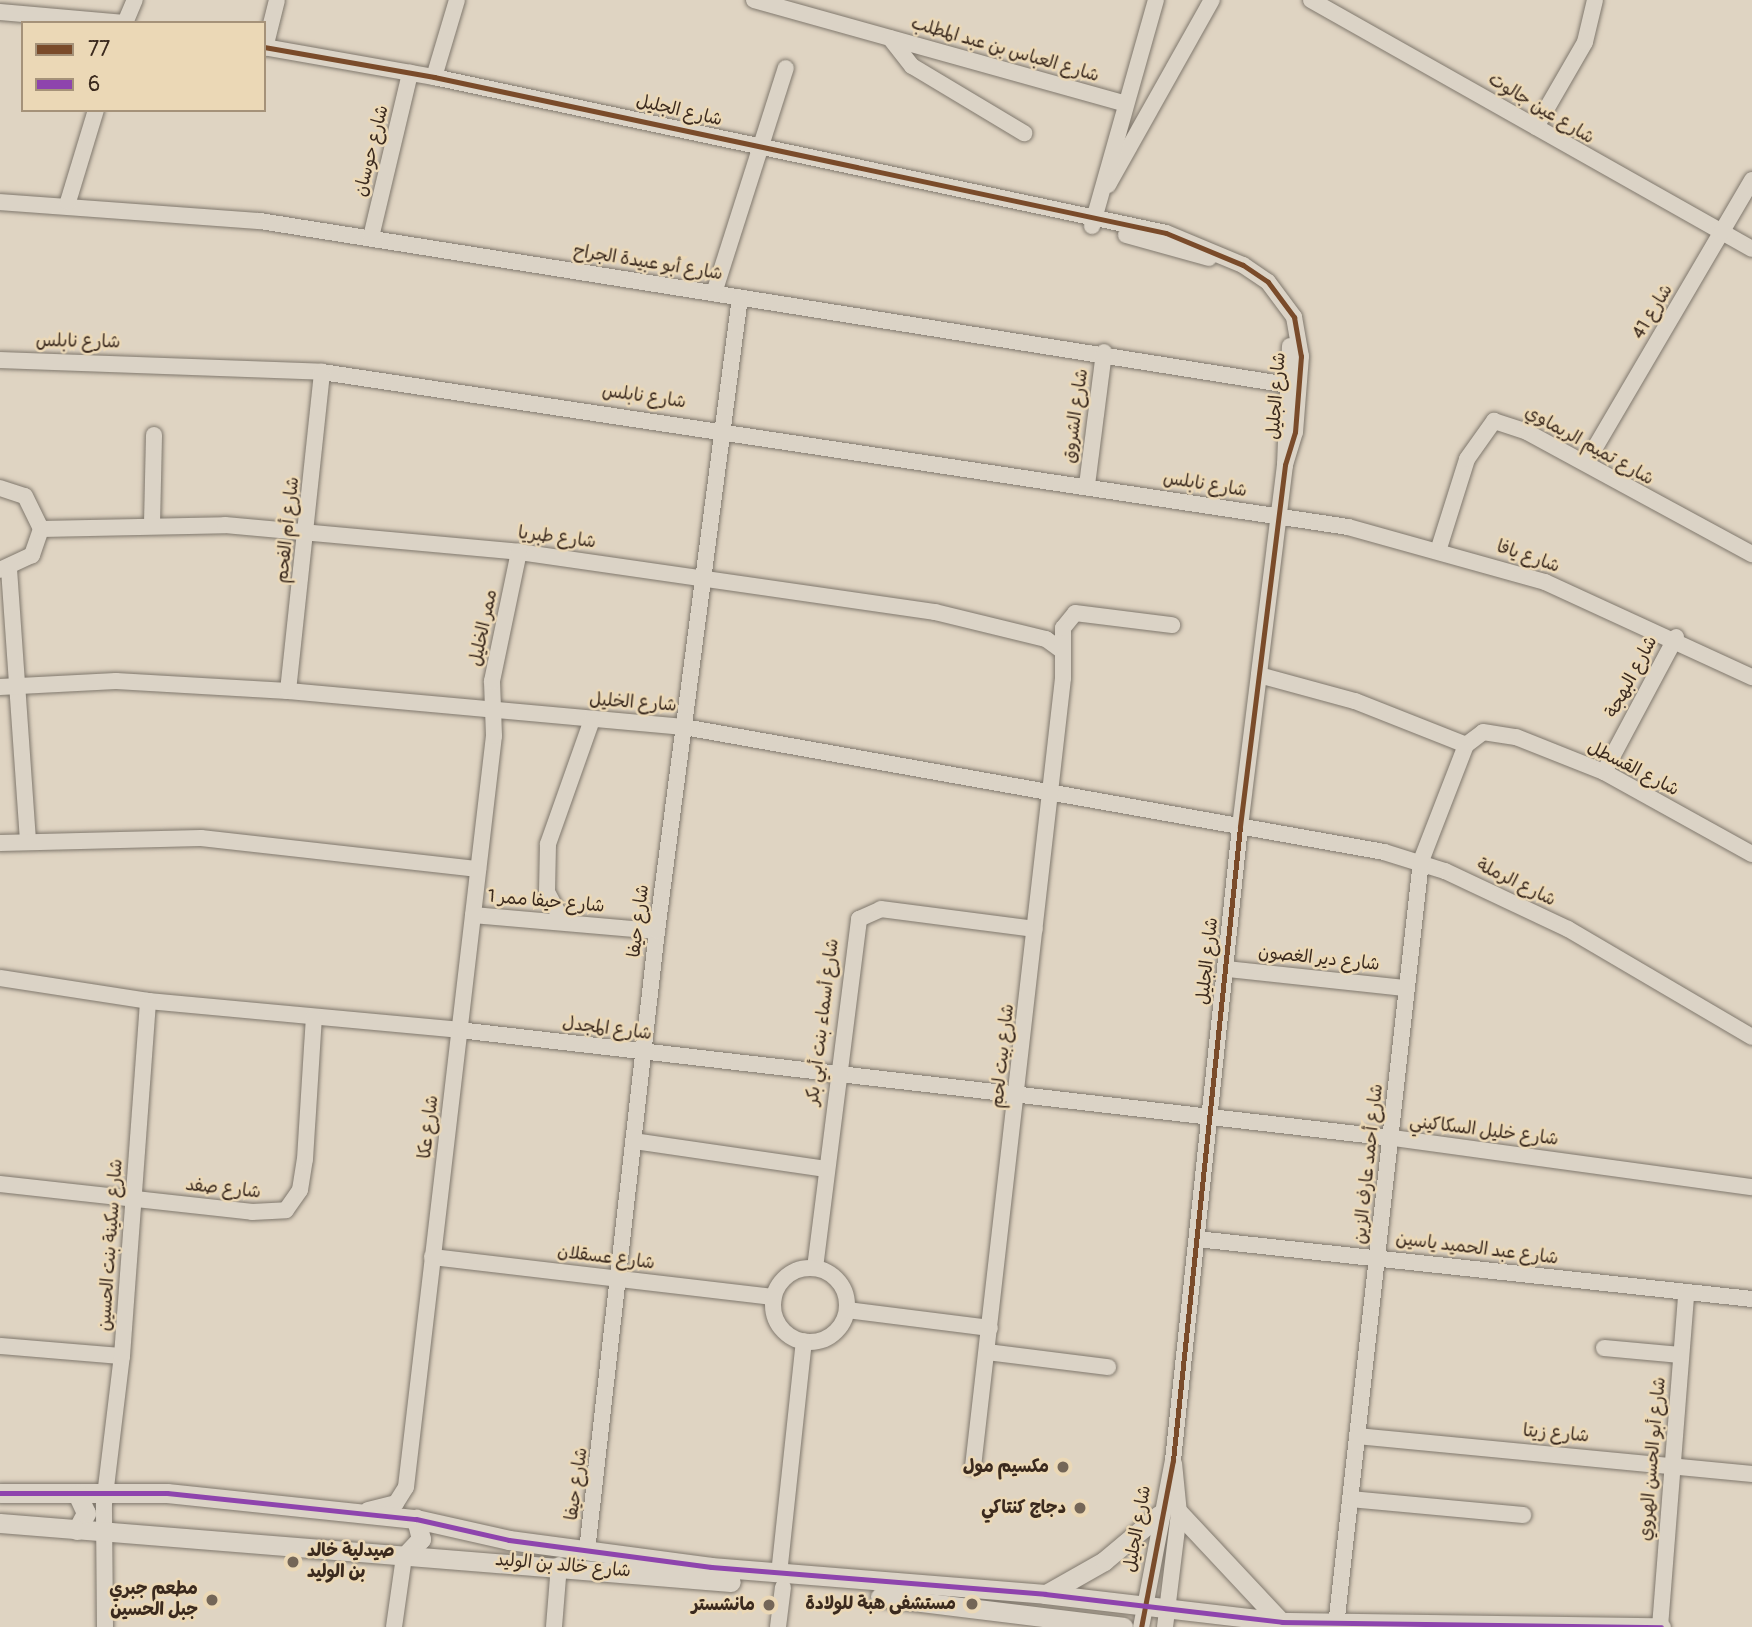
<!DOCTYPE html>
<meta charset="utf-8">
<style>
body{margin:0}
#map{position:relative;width:1752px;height:1627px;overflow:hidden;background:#dfd4c2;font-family:Pangolin,"Playpen Sans Arabic",sans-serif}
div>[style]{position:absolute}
.roads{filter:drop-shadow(0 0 2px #80786d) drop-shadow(0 0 2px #80786d)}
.minor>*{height:16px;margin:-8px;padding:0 8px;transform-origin:8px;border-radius:8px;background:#dbd3c6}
.minor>.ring{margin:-8px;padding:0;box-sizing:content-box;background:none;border:16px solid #dbd3c6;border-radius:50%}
.major>*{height:19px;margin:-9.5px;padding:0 9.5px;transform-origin:9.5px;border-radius:9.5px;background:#dbd3c6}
.bus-1>*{height:5px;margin:-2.5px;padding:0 2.5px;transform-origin:2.5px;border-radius:2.5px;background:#7a4b2a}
.bus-2>*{height:5px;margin:-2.5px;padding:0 2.5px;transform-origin:2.5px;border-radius:2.5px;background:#8e44ad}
.dots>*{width:19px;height:19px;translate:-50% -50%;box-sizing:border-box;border:4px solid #ebd8b6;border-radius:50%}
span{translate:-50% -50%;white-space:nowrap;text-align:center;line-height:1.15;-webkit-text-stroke:5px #ebd8b6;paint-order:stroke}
.street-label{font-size:18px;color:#3b2a1e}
.poi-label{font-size:18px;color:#3b2a1e;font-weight:700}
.right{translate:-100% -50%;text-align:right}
.left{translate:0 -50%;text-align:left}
.legend{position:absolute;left:21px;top:21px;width:245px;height:91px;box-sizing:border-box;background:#ebd8b6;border:2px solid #a59279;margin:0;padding:9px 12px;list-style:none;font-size:21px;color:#3b2a1e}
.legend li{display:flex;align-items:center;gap:14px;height:35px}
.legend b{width:35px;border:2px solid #a59279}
</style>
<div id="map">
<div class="roads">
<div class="minor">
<i style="left:754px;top:0;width:384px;rotate:15.6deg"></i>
<i style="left:1311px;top:0;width:506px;rotate:29.45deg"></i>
<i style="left:0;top:12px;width:125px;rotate:5deg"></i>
<i style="left:125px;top:23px;width:25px;rotate:-67deg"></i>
<i style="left:890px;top:38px;width:36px;rotate:52deg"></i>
<i style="left:912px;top:66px;width:131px;rotate:30.9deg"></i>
<i style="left:264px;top:47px;width:173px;rotate:10deg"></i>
<i style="left:434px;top:77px;width:748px;rotate:12.03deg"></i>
<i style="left:1166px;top:233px;width:83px;rotate:22.6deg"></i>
<i style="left:1243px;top:265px;width:30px;rotate:34deg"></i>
<i style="left:1268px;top:282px;width:44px;rotate:53.4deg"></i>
<i style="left:1294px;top:317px;width:40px;rotate:80deg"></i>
<i style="left:1301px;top:356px;width:76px;rotate:94.5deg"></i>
<i style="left:1295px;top:432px;width:34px;rotate:107deg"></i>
<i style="left:1285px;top:465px;width:365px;rotate:97.1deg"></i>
<i style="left:1240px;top:827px;width:637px;rotate:96.04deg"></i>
<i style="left:1173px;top:1460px;width:170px;rotate:100.8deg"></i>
<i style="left:265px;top:48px;width:49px;rotate:-76deg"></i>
<i style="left:434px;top:77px;width:80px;rotate:-73.4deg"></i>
<i style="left:1536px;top:127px;width:98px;rotate:-60deg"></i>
<i style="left:1585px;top:42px;width:43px;rotate:-76.6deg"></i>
<i style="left:1108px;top:185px;width:212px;rotate:-60.7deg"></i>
<i style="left:0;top:202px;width:261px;rotate:4.2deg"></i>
<i style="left:260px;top:221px;width:1041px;rotate:9.06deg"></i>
<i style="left:68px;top:202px;width:96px;rotate:-73.1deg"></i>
<i style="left:1092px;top:226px;width:235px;rotate:-74.2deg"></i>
<i style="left:1126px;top:235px;width:86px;rotate:15.5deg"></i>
<i style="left:371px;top:237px;width:169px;rotate:-76.6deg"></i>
<i style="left:714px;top:293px;width:236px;rotate:-72.3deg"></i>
<i style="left:0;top:360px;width:322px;rotate:2.1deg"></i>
<i style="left:322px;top:372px;width:1038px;rotate:8.59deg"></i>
<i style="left:1348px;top:527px;width:205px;rotate:15.6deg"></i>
<i style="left:1545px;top:582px;width:228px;rotate:24.7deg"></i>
<i style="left:1586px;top:463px;width:328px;rotate:-59.6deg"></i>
<i style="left:1285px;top:465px;width:119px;rotate:-87.6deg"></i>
<i style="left:1087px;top:485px;width:134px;rotate:-82.7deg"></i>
<i style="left:0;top:488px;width:26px;rotate:18deg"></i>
<i style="left:25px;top:496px;width:37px;rotate:64deg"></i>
<i style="left:41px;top:529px;width:28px;rotate:109deg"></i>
<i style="left:32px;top:555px;width:35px;rotate:155deg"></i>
<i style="left:152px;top:524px;width:89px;rotate:-88.7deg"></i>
<i style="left:41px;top:529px;width:184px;rotate:-1.2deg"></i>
<i style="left:225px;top:525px;width:295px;rotate:5.2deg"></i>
<i style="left:519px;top:552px;width:420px;rotate:8.2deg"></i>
<i style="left:935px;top:612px;width:114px;rotate:13.7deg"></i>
<i style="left:1046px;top:639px;width:17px;rotate:36deg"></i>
<i style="left:1439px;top:548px;width:93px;rotate:-72.5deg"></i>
<i style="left:1467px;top:459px;width:47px;rotate:-54.6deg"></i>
<i style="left:1494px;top:421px;width:35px;rotate:18deg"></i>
<i style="left:1527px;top:432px;width:256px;rotate:28.5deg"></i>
<i style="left:9px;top:569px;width:272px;rotate:86deg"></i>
<i style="left:1259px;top:675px;width:99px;rotate:15.2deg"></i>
<i style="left:1355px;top:701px;width:119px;rotate:21.6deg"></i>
<i style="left:0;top:687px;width:116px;rotate:-3deg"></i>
<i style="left:116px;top:681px;width:172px;rotate:3.3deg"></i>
<i style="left:288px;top:691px;width:398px;rotate:5.2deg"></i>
<i style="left:684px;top:727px;width:711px;rotate:10.12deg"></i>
<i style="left:1384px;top:852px;width:64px;rotate:17.3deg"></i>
<i style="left:1445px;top:871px;width:136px;rotate:25.2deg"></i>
<i style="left:1568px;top:929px;width:213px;rotate:30.4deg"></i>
<i style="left:288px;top:691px;width:321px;rotate:-83.9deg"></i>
<i style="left:1604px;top:772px;width:153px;rotate:-61.9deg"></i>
<i style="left:0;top:843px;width:201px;rotate:-1.4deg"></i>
<i style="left:201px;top:838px;width:279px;rotate:6.4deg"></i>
<i style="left:473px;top:915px;width:185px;rotate:5deg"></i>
<i style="left:563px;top:922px;width:34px;rotate:-118deg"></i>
<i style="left:547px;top:892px;width:48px;rotate:-88.8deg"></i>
<i style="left:548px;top:844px;width:132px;rotate:-70.5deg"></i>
<i style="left:1227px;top:969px;width:180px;rotate:6.1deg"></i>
<i style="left:0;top:978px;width:150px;rotate:8.8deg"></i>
<i style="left:148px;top:1001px;width:312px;rotate:5.3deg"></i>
<i style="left:459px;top:1030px;width:940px;rotate:6.6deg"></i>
<i style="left:1393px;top:1138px;width:362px;rotate:7.8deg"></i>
<i style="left:634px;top:1141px;width:193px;rotate:8.3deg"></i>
<i style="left:0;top:1184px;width:254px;rotate:6.3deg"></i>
<i style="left:252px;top:1212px;width:34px;rotate:-3deg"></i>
<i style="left:286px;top:1210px;width:24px;rotate:-55deg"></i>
<i style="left:300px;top:1190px;width:31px;rotate:-81deg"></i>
<i style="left:305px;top:1159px;width:142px;rotate:-86.4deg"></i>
<i style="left:1197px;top:1239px;width:558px;rotate:6.17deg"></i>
<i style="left:432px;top:1257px;width:344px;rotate:6.7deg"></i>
<i style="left:815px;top:1268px;width:352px;rotate:-82.8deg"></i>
<i style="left:859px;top:919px;width:24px;rotate:-24deg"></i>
<i style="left:881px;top:909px;width:155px;rotate:7.4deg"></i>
<i class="ring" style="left:773px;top:1268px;width:58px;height:58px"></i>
<i style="left:847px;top:1310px;width:144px;rotate:7.2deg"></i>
<i style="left:0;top:1346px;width:122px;rotate:4.7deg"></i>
<i style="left:1604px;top:1348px;width:77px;rotate:5.2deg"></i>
<i style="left:987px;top:1352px;width:122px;rotate:7.1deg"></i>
<i style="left:1357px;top:1436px;width:397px;rotate:5.5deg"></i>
<i style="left:973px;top:1467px;width:794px;rotate:-83.49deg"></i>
<i style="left:1063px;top:678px;width:50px;rotate:-90deg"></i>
<i style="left:1063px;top:628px;width:19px;rotate:-51deg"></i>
<i style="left:1075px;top:613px;width:98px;rotate:7.1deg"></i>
<i style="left:1350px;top:1499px;width:174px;rotate:5.3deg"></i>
<i style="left:368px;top:1510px;width:29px;rotate:-14deg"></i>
<i style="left:396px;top:1503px;width:19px;rotate:-58deg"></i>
<i style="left:406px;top:1487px;width:756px;rotate:-83.32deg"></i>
<i style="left:494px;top:736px;width:55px;rotate:-92.1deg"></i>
<i style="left:492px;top:681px;width:132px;rotate:-78.2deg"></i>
<i style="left:587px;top:1551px;width:624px;rotate:-83.56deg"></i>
<i style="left:657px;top:931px;width:639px;rotate:-82.54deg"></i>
<i style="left:779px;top:1574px;width:234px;rotate:-83.9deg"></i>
<i style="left:1336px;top:1626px;width:770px;rotate:-83.66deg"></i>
<i style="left:1421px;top:861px;width:124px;rotate:-68.8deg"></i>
<i style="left:1466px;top:745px;width:21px;rotate:-37deg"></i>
<i style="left:1483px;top:732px;width:33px;rotate:9deg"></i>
<i style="left:1516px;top:737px;width:95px;rotate:21.7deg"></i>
<i style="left:1604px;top:772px;width:169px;rotate:29deg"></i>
<i style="left:105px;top:1627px;width:123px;rotate:-90.5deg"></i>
<i style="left:104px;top:1504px;width:149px;rotate:-83.1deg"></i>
<i style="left:122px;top:1356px;width:356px;rotate:-85.8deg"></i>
<i style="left:394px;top:1627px;width:71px;rotate:-81.9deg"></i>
<i style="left:554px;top:1627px;width:62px;rotate:-85.4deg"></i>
<i style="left:778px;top:1627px;width:40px;rotate:-82.9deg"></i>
<i style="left:1165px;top:1627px;width:115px;rotate:-83deg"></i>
<i style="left:1179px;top:1513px;width:50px;rotate:-95.7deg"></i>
<i style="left:1660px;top:1627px;width:334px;rotate:-85.5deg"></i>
</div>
<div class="major">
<i style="left:0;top:1493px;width:167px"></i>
<i style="left:167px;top:1493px;width:250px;rotate:6deg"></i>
<i style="left:416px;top:1519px;width:95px;rotate:12.7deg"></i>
<i style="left:509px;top:1540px;width:204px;rotate:7.6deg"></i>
<i style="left:711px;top:1567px;width:335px;rotate:4.6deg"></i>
<i style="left:1045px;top:1594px;width:239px;rotate:6.7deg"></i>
<i style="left:1282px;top:1622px;width:379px;rotate:0.8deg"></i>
<i style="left:1179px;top:1513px;width:149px;rotate:46.9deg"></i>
<i style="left:0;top:1523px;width:733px;rotate:4.61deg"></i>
<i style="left:77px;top:1530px;width:19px;rotate:-62deg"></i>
<i style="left:86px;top:1513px;width:21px;rotate:-115deg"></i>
<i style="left:404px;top:1557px;width:25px;rotate:-47deg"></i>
<i style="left:421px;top:1539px;width:21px;rotate:-104deg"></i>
<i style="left:1046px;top:1594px;width:67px;rotate:-29.6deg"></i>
<i style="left:1104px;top:1561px;width:72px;rotate:-39.9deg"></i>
<i style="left:880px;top:1597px;width:245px;rotate:7deg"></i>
</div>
</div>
<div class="bus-1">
<i style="left:264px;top:47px;width:173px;rotate:10deg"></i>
<i style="left:434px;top:77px;width:748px;rotate:12.03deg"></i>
<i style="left:1166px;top:233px;width:83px;rotate:22.6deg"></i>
<i style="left:1243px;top:265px;width:30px;rotate:34deg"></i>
<i style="left:1268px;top:282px;width:44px;rotate:53.4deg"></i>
<i style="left:1294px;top:317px;width:40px;rotate:80deg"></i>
<i style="left:1301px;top:356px;width:76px;rotate:94.5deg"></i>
<i style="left:1295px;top:432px;width:34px;rotate:107deg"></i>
<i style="left:1285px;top:465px;width:365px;rotate:97.1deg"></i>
<i style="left:1240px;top:827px;width:637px;rotate:96.04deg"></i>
<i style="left:1173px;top:1460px;width:170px;rotate:100.8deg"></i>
</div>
<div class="bus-2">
<i style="left:0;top:1493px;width:167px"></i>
<i style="left:167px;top:1493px;width:250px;rotate:6deg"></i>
<i style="left:416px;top:1519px;width:95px;rotate:12.7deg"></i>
<i style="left:509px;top:1540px;width:204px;rotate:7.6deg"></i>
<i style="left:711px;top:1567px;width:335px;rotate:4.6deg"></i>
<i style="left:1045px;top:1594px;width:239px;rotate:6.7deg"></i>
<i style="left:1282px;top:1622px;width:379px;rotate:0.8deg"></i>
</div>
<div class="dots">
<i style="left:1063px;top:1467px;background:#746657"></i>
<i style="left:1080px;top:1508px;background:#746657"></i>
<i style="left:293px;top:1562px;background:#746657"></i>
<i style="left:212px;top:1600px;background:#746657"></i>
<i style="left:972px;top:1604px;background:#746657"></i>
<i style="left:769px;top:1605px;background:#746657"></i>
</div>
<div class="street-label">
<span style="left:1005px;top:50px;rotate:16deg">شارع العباس بن عبد المطلب</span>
<span style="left:1541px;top:109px;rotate:31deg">شارع عين جالوت</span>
<span style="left:679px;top:111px;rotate:13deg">شارع الجليل</span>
<span style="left:372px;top:151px;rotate:-76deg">شارع حوسان</span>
<span style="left:648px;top:263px;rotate:9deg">شارع أبو عبيدة الجراح</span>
<span style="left:1653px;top:312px;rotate:-59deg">شارع 41</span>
<span style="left:78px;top:342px;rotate:1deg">شارع نابلس</span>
<span style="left:1277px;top:396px;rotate:-86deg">شارع الجليل</span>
<span style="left:644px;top:397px;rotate:8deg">شارع نابلس</span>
<span style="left:1076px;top:416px;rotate:-82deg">شارع الشروق</span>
<span style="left:1589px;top:446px;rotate:29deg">شارع تميم الريماوي</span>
<span style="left:1205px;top:485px;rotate:9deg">شارع نابلس</span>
<span style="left:288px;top:530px;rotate:-84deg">شارع أم الفحم</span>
<span style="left:557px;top:538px;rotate:7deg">شارع طبريا</span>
<span style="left:1528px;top:557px;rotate:19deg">شارع يافا</span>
<span style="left:484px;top:628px;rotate:-78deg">ممر الخليل</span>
<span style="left:1632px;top:677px;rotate:-62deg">شارع البهجة</span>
<span style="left:633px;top:703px;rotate:4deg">شارع الخليل</span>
<span style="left:1633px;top:769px;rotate:27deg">شارع القسطل</span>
<span style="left:1516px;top:883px;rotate:26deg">شارع الرملة</span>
<span style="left:546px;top:902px;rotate:5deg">شارع حيفا ممر 1</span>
<span style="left:639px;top:921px;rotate:-83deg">شارع حيفا</span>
<span style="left:1319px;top:959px;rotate:6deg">شارع دير الغصون</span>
<span style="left:1208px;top:961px;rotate:-84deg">شارع الجليل</span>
<span style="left:823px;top:1022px;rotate:-83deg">شارع أسماء بنت أبي بكر</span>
<span style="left:607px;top:1029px;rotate:7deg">شارع المجدل</span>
<span style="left:1003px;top:1056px;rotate:-84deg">شارع بيت لحم</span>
<span style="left:429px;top:1127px;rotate:-83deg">شارع عكا</span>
<span style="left:1484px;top:1131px;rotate:7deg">شارع خليل السكاكيني</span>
<span style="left:1369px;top:1164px;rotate:-84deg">شارع أحمد عارف الزين</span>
<span style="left:223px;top:1189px;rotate:6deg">شارع صفد</span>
<span style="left:111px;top:1245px;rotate:-86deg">شارع سكينة بنت الحسين</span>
<span style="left:1477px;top:1249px;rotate:7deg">شارع عبد الحميد ياسين</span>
<span style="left:606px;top:1258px;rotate:7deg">شارع عسقلان</span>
<span style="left:1556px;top:1434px;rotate:5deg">شارع زيتا</span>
<span style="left:1653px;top:1459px;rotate:-85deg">شارع أبو الحسن الهروي</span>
<span style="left:577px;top:1484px;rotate:-82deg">شارع حيفا</span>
<span style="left:1138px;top:1529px;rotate:-80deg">شارع الجليل</span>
<span style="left:563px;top:1566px;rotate:5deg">شارع خالد بن الوليد</span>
</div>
<div class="poi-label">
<span class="right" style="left:1049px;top:1467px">مكسيم مول</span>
<span class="right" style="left:1066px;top:1508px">دجاج كنتاكي</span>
<span class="left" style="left:307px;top:1562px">صيدلية خالد<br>بن الوليد</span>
<span class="right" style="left:198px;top:1600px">مطعم جبري<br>جبل الحسين</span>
<span class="right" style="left:956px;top:1604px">مستشفى هبة للولادة</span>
<span class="right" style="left:755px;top:1605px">مانشستر</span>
</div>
<ul class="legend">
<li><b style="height:9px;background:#7a4b2a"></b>77</li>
<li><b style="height:9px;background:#8e44ad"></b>6</li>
</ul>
</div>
